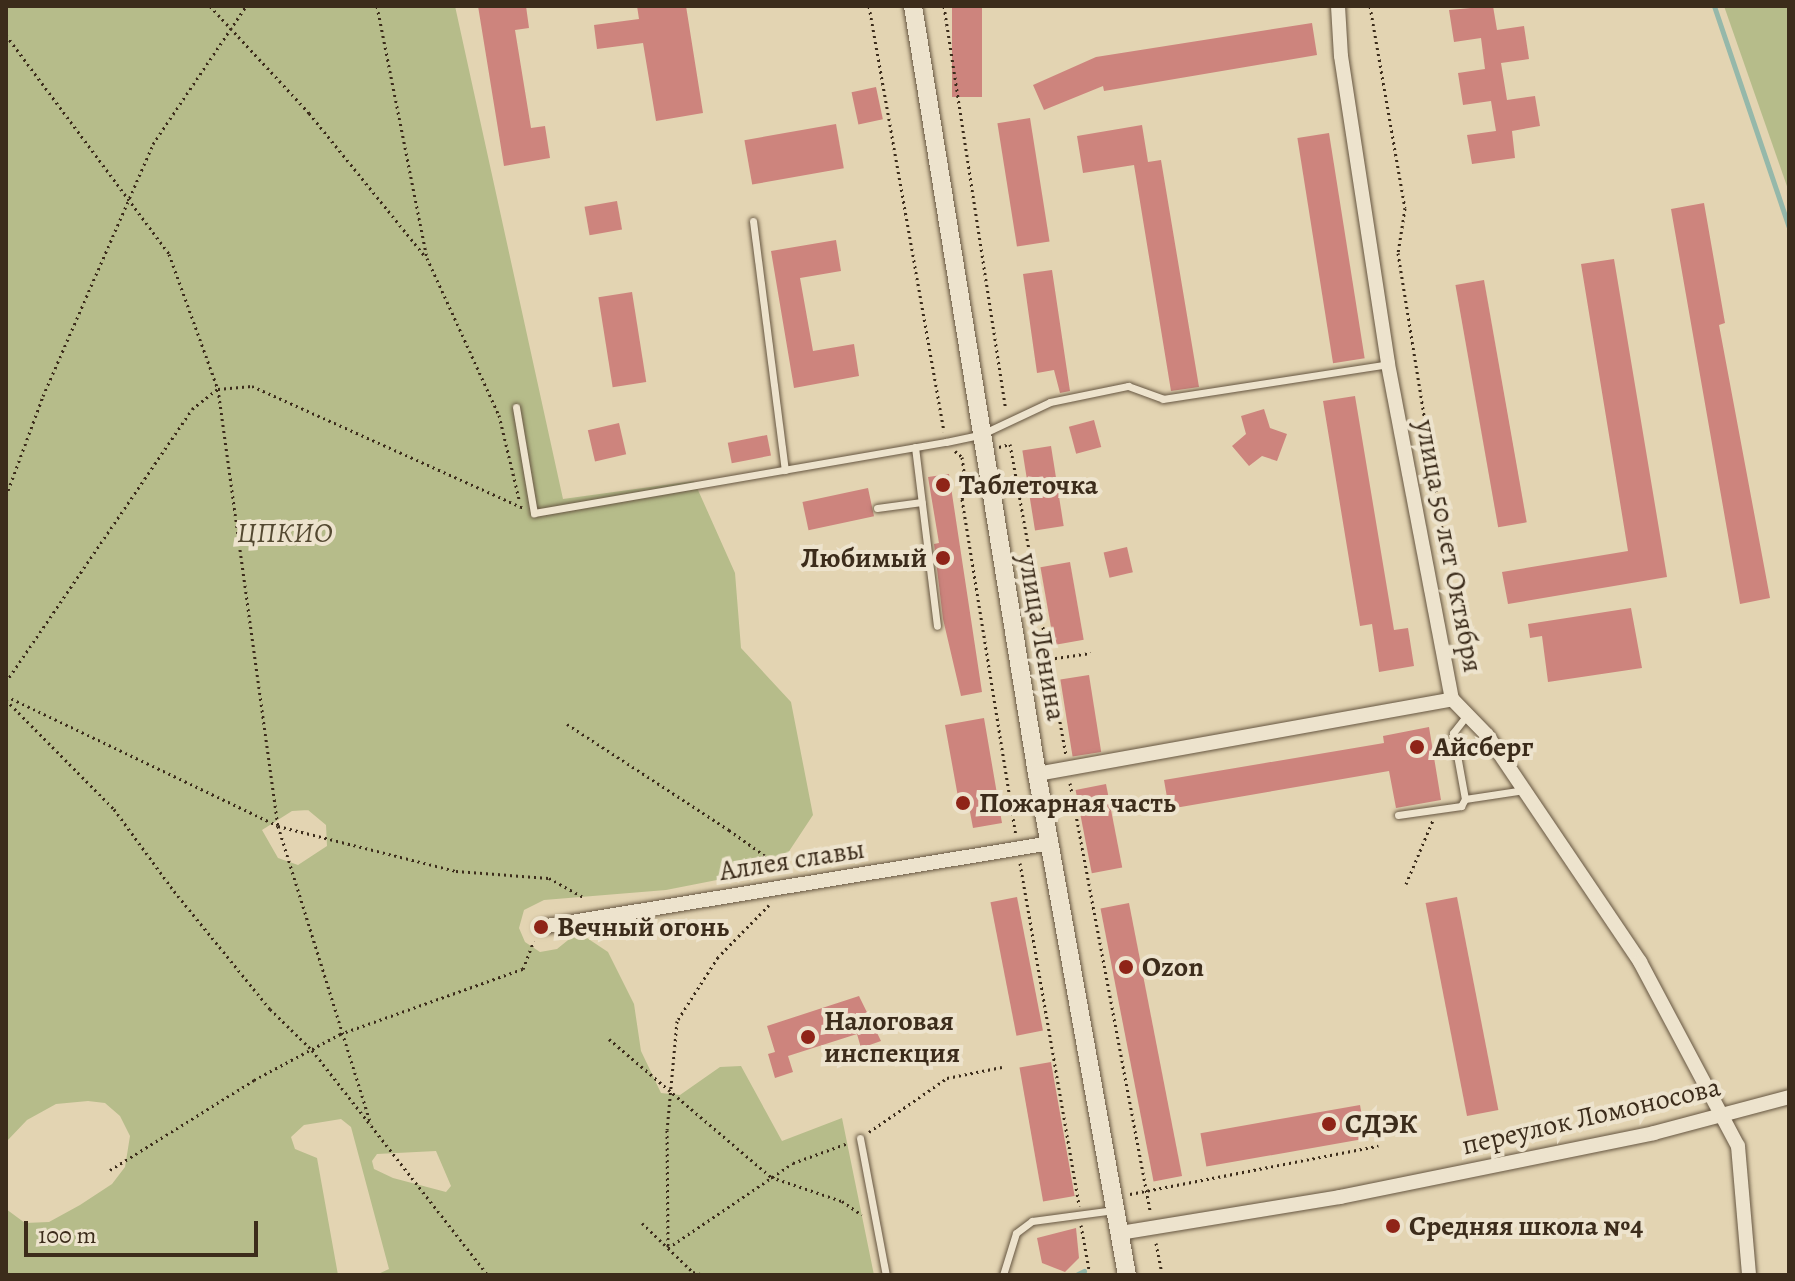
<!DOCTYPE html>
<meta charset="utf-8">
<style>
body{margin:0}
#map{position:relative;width:1795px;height:1281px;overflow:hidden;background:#e3d4b2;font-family:Alegreya,serif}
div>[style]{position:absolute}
.green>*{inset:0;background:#b6bc8a}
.stream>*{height:5px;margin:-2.5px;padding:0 2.5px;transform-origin:2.5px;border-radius:2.5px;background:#95b8aa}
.building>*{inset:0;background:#cd847d;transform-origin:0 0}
.path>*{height:3px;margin-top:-1.5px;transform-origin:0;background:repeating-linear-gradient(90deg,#3c2c1b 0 2px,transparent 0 6px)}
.roads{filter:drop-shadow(0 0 2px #665641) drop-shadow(0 0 2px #665641)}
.lane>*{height:7px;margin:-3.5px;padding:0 3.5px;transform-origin:3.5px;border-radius:3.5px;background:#ede3cd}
.street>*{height:14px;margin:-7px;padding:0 7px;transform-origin:7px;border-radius:7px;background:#ede3cd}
.secondary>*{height:18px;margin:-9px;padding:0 9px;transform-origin:9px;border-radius:9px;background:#ede3cd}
.dots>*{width:22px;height:22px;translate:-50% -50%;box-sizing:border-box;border:4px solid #ede3cd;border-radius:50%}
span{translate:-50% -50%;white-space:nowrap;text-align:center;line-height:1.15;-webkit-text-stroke:8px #ede3cd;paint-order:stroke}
.poi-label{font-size:28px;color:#3c2c1b;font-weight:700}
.left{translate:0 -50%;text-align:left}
.right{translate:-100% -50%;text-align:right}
.park-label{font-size:28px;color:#544931;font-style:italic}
.street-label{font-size:28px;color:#3c2c1b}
.frame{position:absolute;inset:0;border:8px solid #3c2c1b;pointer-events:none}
.scale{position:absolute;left:24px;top:1221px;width:234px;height:36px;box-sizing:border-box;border:4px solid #3c2c1b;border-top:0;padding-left:10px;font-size:24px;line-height:28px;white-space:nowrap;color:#3c2c1b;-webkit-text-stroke:6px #ede3cd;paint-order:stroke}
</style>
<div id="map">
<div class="green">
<i style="clip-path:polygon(evenodd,6px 6px,455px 6px,563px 499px,694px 481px,735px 573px,741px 648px,791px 702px,813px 815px,778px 868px,666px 890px,544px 900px,524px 910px,519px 928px,525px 942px,540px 952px,557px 949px,578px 932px,608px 952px,634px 1004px,641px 1051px,661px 1093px,680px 1095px,720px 1067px,741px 1066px,782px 1141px,842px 1118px,874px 1275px,376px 1275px,389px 1269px,351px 1127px,341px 1119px,304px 1125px,291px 1137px,295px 1149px,317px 1158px,338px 1275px,6px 1275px,6px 1209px,25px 1223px,49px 1222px,80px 1205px,112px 1184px,125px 1167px,130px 1136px,120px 1116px,105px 1103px,88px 1101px,56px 1104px,27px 1120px,6px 1142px,6px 6px,308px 810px,326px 825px,327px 846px,298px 865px,278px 858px,262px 830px,292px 811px,308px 810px,6px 6px,436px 1151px,451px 1186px,446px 1192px,393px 1178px,374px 1169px,372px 1161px,377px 1154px,436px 1151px)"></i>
<i style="clip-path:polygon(1724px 6px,1789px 6px,1789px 192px)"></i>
</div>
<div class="stream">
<i style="left:1714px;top:6px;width:233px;rotate:71.3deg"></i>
<i style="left:1076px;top:1275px;width:9px;rotate:-27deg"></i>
</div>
<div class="building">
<i style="clip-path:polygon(478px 6px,526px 6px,529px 28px,515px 30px,531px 128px,545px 126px,550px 158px,504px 166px)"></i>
<i style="clip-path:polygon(637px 6px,686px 6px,703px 113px,656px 121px,643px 43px,597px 49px,594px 25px,639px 19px)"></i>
<i style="left:952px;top:6px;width:30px;height:91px"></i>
<i style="clip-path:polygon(1493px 6px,1497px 30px,1524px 26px,1529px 59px,1501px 63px,1507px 100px,1535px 96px,1540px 126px,1512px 131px,1515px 158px,1472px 164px,1467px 135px,1496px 131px,1491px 101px,1463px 105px,1458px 73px,1485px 69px,1481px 38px,1454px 42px,1449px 10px)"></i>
<i style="clip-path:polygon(1312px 23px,1317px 55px,1104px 91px,1103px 86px,1044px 110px,1033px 85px,1096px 57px)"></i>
<i style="left:876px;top:87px;width:33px;height:25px;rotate:78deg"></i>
<i style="left:1030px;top:118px;width:125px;height:33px;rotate:81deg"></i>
<i style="left:836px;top:124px;width:45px;height:93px;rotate:80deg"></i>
<i style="clip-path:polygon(1142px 125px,1148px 162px,1161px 160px,1199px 387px,1171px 391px,1134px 165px,1083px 173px,1077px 136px)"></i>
<i style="left:1329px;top:133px;width:228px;height:32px;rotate:81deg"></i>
<i style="left:617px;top:201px;width:29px;height:33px;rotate:80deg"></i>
<i style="clip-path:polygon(1704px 203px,1725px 323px,1719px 325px,1770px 598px,1740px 604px,1671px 209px)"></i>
<i style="clip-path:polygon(836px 240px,841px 271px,800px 278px,813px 351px,854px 344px,859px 376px,794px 388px,771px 251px)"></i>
<i style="clip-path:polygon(1614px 259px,1667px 577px,1508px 604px,1502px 572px,1628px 551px,1581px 264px)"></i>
<i style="clip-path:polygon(1052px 270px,1070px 391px,1060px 393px,1054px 370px,1037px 373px,1023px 274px)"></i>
<i style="left:1484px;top:280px;width:246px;height:29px;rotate:80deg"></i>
<i style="left:632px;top:292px;width:91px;height:34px;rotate:81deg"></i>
<i style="clip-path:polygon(1355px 396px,1394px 630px,1408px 628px,1414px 666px,1379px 672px,1372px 624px,1360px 626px,1323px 401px)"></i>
<i style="clip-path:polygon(1264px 409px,1270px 428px,1287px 434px,1277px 461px,1262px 456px,1249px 466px,1232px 446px,1246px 434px,1241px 416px)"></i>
<i style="left:1094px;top:420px;width:28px;height:26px;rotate:75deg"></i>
<i style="left:619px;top:423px;width:32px;height:32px;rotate:77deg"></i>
<i style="left:767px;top:435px;width:21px;height:40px;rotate:79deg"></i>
<i style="left:1051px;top:446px;width:81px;height:29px;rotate:81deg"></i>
<i style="clip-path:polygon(949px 474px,982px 692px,961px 696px,943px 619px,934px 544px,939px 543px,928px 477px)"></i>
<i style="left:868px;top:488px;width:29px;height:67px;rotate:78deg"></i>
<i style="left:1127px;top:547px;width:26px;height:24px;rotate:77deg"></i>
<i style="left:1070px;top:562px;width:79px;height:30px;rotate:80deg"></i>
<i style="clip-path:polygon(1631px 608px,1642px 668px,1548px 682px,1542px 636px,1530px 638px,1528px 624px)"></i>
<i style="left:1089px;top:675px;width:78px;height:29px;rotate:81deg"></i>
<i style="clip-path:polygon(984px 718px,1002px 823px,973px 828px,967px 796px,958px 797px,945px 725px)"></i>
<i style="clip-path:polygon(1429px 727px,1441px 800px,1396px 808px,1389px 771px,1169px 809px,1164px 780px,1384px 743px,1383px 736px)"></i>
<i style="left:1106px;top:784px;width:85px;height:31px;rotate:79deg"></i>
<i style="left:1017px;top:897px;width:136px;height:27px;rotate:79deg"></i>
<i style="left:1457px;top:897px;width:217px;height:32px;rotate:79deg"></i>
<i style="left:1129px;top:903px;width:278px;height:29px;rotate:79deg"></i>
<i style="clip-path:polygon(859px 996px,881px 1041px,861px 1048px,857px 1034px,788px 1056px,793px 1072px,775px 1078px,768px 1054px,775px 1052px,767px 1026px)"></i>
<i style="left:1051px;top:1062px;width:136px;height:32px;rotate:80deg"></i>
<i style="left:1360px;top:1105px;width:34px;height:162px;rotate:80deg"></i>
<i style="clip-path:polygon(1076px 1228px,1079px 1258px,1065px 1272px,1042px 1263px,1037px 1238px)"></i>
</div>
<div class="path">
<i style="left:210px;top:6px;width:146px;rotate:47.2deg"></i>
<i style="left:309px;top:113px;width:184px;rotate:51deg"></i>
<i style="left:377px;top:6px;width:257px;rotate:78.8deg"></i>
<i style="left:427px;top:258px;width:173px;rotate:65.4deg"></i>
<i style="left:499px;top:415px;width:86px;rotate:76.6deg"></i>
<i style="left:869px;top:6px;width:432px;rotate:80deg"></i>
<i style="left:944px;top:6px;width:408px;rotate:81.3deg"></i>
<i style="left:1370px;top:6px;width:205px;rotate:80.2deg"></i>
<i style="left:1405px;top:208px;width:46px;rotate:98.8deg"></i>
<i style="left:1398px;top:253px;width:304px;rotate:80.9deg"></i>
<i style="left:6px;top:35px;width:273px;rotate:53.3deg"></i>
<i style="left:169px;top:254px;width:144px;rotate:70.1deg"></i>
<i style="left:218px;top:389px;width:441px;rotate:82.2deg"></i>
<i style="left:278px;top:826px;width:312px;rotate:72.7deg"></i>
<i style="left:999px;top:447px;width:11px;rotate:-15deg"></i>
<i style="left:1010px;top:444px;width:317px;rotate:79.8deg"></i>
<i style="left:955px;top:451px;width:9px;rotate:41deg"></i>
<i style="left:962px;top:457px;width:29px;rotate:82deg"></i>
<i style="left:966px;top:486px;width:14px;rotate:107deg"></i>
<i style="left:962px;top:499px;width:340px;rotate:80.9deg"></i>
<i style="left:6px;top:496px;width:107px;rotate:-69.7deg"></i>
<i style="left:43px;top:396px;width:275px;rotate:-66.4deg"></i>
<i style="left:153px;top:144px;width:166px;rotate:-56deg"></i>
<i style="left:1049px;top:659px;width:42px;rotate:-8.1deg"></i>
<i style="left:6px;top:682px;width:330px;rotate:-55.7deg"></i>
<i style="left:192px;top:409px;width:33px;rotate:-38deg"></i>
<i style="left:218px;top:389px;width:34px;rotate:-5deg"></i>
<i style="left:252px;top:386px;width:297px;rotate:24.2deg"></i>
<i style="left:6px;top:696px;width:301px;rotate:25.5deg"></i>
<i style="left:278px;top:826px;width:184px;rotate:14.2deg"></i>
<i style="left:456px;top:871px;width:93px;rotate:4.3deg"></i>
<i style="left:549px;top:878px;width:41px;rotate:29.1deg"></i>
<i style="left:6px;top:700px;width:153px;rotate:45.3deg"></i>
<i style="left:114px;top:809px;width:102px;rotate:53.8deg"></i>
<i style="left:174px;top:891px;width:152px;rotate:50.9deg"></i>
<i style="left:270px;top:1009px;width:59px;rotate:44.3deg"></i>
<i style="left:312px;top:1050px;width:286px;rotate:52deg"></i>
<i style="left:567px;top:724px;width:194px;rotate:33.2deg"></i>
<i style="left:729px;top:830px;width:48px;rotate:35.7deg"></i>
<i style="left:768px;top:858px;width:18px;rotate:56deg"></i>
<i style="left:1070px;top:783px;width:436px;rotate:79.4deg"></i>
<i style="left:1020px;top:863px;width:348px;rotate:80.2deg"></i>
<i style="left:1406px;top:884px;width:69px;rotate:-67.1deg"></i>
<i style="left:769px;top:905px;width:73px;rotate:134.4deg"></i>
<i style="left:718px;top:957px;width:76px;rotate:122.6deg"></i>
<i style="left:677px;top:1021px;width:109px;rotate:95.2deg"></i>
<i style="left:667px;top:1130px;width:118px;rotate:89.5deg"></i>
<i style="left:668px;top:1248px;width:151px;rotate:-34.2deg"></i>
<i style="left:793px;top:1163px;width:59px;rotate:-20deg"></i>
<i style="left:609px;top:1039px;width:213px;rotate:40.4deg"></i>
<i style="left:771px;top:1177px;width:75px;rotate:18.7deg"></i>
<i style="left:842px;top:1201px;width:24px;rotate:35deg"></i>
<i style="left:869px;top:1132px;width:95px;rotate:-34.7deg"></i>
<i style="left:947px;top:1078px;width:56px;rotate:-11.3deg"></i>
<i style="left:110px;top:1170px;width:170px;rotate:-32deg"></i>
<i style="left:254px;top:1080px;width:98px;rotate:-28.1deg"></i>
<i style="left:340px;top:1034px;width:194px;rotate:-19.6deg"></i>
<i style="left:523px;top:969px;width:30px;rotate:-69deg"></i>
<i style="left:1130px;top:1194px;width:253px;rotate:-11deg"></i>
<i style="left:642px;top:1223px;width:71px;rotate:43.9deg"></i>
<i style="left:693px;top:1272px;width:11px;rotate:15deg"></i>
<i style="left:1081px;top:1225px;width:51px;rotate:79.8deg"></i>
<i style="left:1156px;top:1243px;width:33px;rotate:79deg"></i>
</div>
<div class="roads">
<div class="lane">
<i style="left:753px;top:221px;width:251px;rotate:82.7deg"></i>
<i style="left:516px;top:407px;width:108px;rotate:80.4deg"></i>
<i style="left:534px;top:513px;width:418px;rotate:-9.8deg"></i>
<i style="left:946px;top:442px;width:35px;rotate:-12deg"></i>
<i style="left:980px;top:435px;width:77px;rotate:-25.2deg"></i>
<i style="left:1050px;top:402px;width:80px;rotate:-11.6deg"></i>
<i style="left:1128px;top:386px;width:37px;rotate:20deg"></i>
<i style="left:1163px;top:399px;width:228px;rotate:-8.8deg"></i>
<i style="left:915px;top:447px;width:180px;rotate:83deg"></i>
<i style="left:877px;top:508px;width:45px;rotate:-7.6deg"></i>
<i style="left:1465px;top:799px;width:60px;rotate:-8.7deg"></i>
<i style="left:1398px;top:815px;width:64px;rotate:-8.1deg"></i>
<i style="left:1461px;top:806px;width:8px;rotate:-60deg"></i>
<i style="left:1465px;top:799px;width:67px;rotate:-100.3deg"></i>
<i style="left:1453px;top:733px;width:23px;rotate:-52deg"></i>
<i style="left:860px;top:1138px;width:139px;rotate:79.3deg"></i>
<i style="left:1003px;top:1275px;width:44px;rotate:-72.8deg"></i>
<i style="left:1016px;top:1233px;width:20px;rotate:-37deg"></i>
<i style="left:1032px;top:1221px;width:83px;rotate:-7.6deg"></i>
</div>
<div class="street">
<i style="left:1338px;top:6px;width:50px;rotate:86.6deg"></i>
<i style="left:1341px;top:56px;width:312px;rotate:81.3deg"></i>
<i style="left:1388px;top:364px;width:341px;rotate:79.2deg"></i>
<i style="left:1452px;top:699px;width:50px;rotate:45.8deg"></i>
<i style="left:1487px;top:735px;width:274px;rotate:56deg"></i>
<i style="left:1640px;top:962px;width:208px;rotate:62deg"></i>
<i style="left:1738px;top:1146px;width:129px;rotate:85.1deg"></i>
<i style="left:1037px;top:774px;width:422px;rotate:-10.2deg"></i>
<i style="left:541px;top:927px;width:517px;rotate:-9.35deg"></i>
<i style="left:1120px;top:1233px;width:223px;rotate:-9.3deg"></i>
<i style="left:1340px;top:1197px;width:320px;rotate:-11.5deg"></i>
<i style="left:1654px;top:1133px;width:140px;rotate:-14.9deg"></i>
</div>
<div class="secondary">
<i style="left:913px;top:6px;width:778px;rotate:80.83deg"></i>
<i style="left:1037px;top:774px;width:509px;rotate:79.82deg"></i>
</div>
</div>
<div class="dots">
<i style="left:943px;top:485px;background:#8f2418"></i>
<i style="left:943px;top:558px;background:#8f2418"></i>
<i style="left:1417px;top:747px;background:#8f2418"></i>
<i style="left:963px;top:803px;background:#8f2418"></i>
<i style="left:541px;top:927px;background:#8f2418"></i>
<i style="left:1126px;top:967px;background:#8f2418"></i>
<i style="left:808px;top:1037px;background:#8f2418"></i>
<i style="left:1329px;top:1124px;background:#8f2418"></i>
<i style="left:1393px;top:1226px;background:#8f2418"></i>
</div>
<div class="poi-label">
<span class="left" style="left:959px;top:485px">Таблеточка</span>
<span class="right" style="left:927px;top:558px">Любимый</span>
<span class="left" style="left:1433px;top:747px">Айсберг</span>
<span class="left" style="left:979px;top:803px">Пожарная часть</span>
<span class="left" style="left:557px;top:927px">Вечный огонь</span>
<span class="left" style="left:1142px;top:967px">Ozon</span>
<span class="left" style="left:824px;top:1037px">Налоговая<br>инспекция</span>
<span class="left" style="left:1345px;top:1124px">СДЭК</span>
<span class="left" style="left:1409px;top:1226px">Средняя школа №4</span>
</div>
<div class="park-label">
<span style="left:285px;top:533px">ЦПКИО</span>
</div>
<div class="street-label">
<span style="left:1449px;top:546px;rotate:79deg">улица 50 лет Октября</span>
<span style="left:1042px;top:637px;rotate:80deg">улица Ленина</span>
<span style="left:792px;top:860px;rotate:-9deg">Аллея славы</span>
<span style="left:1591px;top:1116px;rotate:-13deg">переулок Ломоносова</span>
</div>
<div class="frame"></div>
<div class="scale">100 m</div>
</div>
